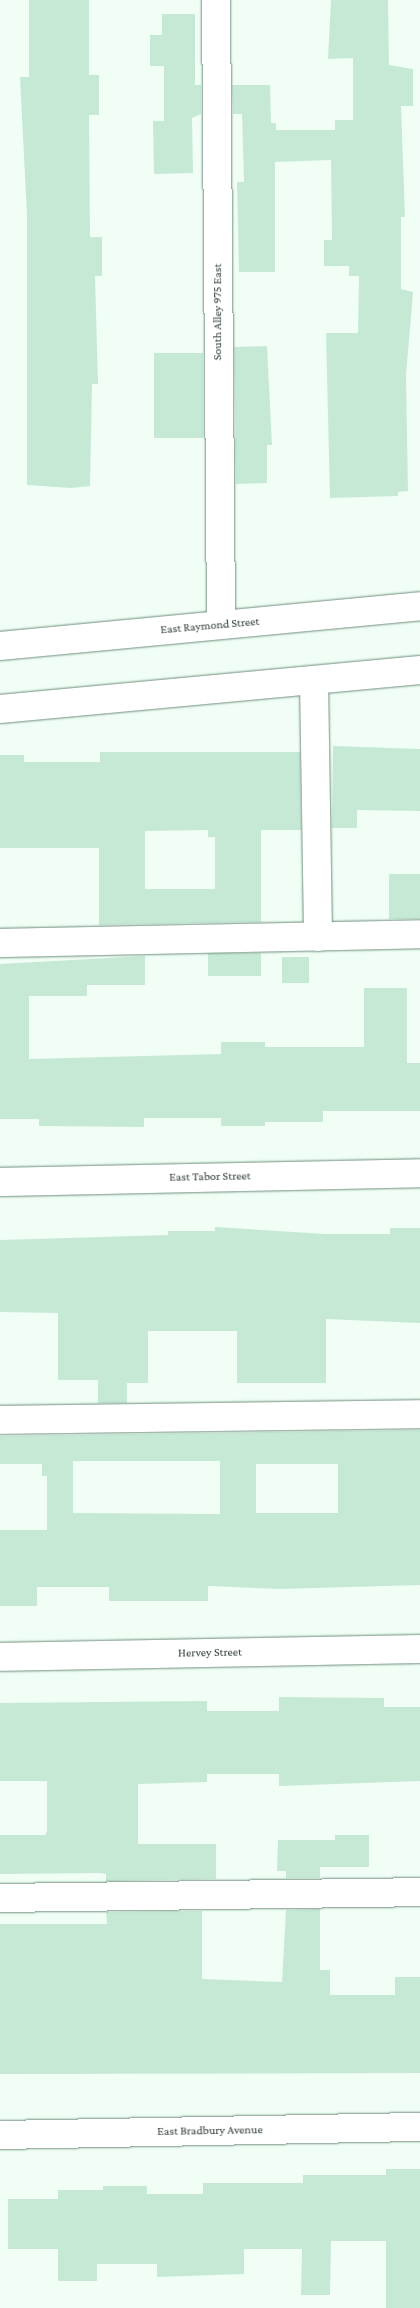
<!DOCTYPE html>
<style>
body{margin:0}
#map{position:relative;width:420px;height:2308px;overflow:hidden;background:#f0fef6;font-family:"Crimson Pro",serif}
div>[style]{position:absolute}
.building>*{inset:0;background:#c6e9d6;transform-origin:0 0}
.roads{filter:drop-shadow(0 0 1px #6e8e7c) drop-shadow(0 0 1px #6e8e7c)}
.minor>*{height:28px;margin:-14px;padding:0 14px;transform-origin:14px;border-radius:14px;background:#fff}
.major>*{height:28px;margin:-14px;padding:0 14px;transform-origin:14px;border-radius:14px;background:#fff}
span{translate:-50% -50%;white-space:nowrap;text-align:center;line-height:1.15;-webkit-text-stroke:4px #fff;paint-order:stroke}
.street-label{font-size:12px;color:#2b3931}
</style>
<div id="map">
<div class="building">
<i style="clip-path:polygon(29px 0,89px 0,89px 75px,99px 75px,99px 115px,89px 115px,90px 237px,102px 237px,102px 276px,95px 276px,98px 384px,92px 384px,90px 486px,71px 488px,27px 485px,27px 216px,20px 77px,29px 77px)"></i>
<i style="clip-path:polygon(331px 0,388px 0,389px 65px,413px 69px,413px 106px,401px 106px,405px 217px,401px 217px,401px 289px,413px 292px,406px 375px,408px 491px,398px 492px,398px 496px,330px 498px,326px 333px,358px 333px,359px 276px,349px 276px,349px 266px,324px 266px,324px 240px,332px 240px,331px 160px,275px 162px,275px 272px,239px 272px,237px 182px,244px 182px,242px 114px,233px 114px,232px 85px,270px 85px,271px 123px,276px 123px,276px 130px,335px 130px,335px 120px,353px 120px,353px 58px,328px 59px)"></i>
<i style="clip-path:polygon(162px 14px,195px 14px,195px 85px,201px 85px,201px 114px,192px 118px,193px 173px,154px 174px,153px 121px,164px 121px,164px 66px,150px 66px,150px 35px,162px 35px)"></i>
<i style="clip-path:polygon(267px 346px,272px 445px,267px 445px,267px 483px,236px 484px,234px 347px)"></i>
<i style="left:154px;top:353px;width:49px;height:85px"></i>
<i style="clip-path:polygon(333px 746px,420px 749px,420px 811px,357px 810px,357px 828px,332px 828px)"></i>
<i style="clip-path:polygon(evenodd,100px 752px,300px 752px,301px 830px,261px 830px,261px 922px,99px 925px,99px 848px,0 848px,0 755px,24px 755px,24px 762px,100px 762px,100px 752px,208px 830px,208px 837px,215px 837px,215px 889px,145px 889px,145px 831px,208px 830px)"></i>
<i style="left:389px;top:874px;width:31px;height:45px"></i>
<i style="left:261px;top:953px;width:23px;height:53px;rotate:90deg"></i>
<i style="clip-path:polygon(145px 956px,145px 985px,87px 985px,87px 996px,29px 996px,29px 1059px,221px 1054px,221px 1042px,265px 1042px,265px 1047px,364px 1047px,364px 988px,407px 988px,407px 1063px,420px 1063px,420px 1111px,323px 1111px,323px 1122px,265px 1122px,265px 1126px,221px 1126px,221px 1118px,144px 1118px,144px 1127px,39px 1126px,39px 1119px,0 1119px,0 964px)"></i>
<i style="left:282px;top:957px;width:27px;height:26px"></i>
<i style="clip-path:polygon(215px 1227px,325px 1234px,390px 1234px,390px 1228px,420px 1228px,420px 1323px,326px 1319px,326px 1383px,237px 1383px,237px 1331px,148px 1331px,148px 1383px,127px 1383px,127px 1403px,98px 1403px,98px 1380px,58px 1380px,58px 1313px,0 1312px,0 1240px,168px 1235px,168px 1231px,215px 1231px)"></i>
<i style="clip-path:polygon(evenodd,420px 1430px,420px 1585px,279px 1589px,208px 1586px,208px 1601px,109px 1601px,109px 1587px,37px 1587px,37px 1606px,0 1606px,0 1530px,47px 1530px,47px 1476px,42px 1476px,42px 1464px,0 1464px,0 1436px,420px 1430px,73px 1461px,220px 1461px,220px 1514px,73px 1513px,73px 1461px,420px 1430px,256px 1464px,338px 1464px,338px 1513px,256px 1513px,256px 1464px)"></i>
<i style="clip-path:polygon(279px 1697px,384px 1698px,384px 1707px,420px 1707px,420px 1781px,279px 1786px,279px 1774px,207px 1774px,207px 1782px,138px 1784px,138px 1844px,216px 1844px,216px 1879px,106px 1881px,106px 1874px,100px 1873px,0 1874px,0 1835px,45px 1835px,47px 1831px,47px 1781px,0 1781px,0 1703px,207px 1701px,207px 1711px,279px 1711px)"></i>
<i style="clip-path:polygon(335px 1835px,369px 1835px,369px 1867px,320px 1867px,320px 1878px,286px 1878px,286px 1871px,277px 1871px,278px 1840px,335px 1840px)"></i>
<i style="clip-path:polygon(320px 1909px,320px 1970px,330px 1970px,330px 1995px,395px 1995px,395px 1977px,420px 1977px,420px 2073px,0 2074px,0 1924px,107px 1924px,106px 1912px,202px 1911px,202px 1979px,282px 1982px,286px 1910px)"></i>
<i style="clip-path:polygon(386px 2169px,420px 2169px,420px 2308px,386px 2308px,386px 2241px,331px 2241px,330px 2295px,301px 2295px,302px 2249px,244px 2249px,244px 2274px,157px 2277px,157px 2264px,97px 2264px,97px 2281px,58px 2281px,58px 2249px,8px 2249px,8px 2199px,58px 2199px,58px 2190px,103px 2190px,103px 2186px,147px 2186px,147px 2194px,203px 2194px,203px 2183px,303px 2183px,303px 2175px,386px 2175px)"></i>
</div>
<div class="roads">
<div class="minor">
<i style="left:216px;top:0;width:624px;rotate:89.54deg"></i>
<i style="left:314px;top:680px;width:257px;rotate:89.1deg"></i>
<i style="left:0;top:943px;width:420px;rotate:-1.2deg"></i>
<i style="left:0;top:1182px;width:420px;rotate:-1.2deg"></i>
<i style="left:0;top:1420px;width:420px;rotate:-0.8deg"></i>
<i style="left:0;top:1657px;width:420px;rotate:-1.1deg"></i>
<i style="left:0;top:1898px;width:420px;rotate:-0.8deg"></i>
<i style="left:0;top:2135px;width:420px;rotate:-1.1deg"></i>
</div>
<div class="major">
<i style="left:0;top:646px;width:422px;rotate:-5.4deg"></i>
<i style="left:0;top:709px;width:422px;rotate:-5.3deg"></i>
</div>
</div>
<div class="street-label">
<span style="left:218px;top:312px;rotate:-90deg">South Alley 975 East</span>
<span style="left:210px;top:626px;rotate:-5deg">East Raymond Street</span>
<span style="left:210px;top:1177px;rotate:-1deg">East Tabor Street</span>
<span style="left:210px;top:1653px;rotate:-1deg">Hervey Street</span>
<span style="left:210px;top:2131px;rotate:-1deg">East Bradbury Avenue</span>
</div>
</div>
